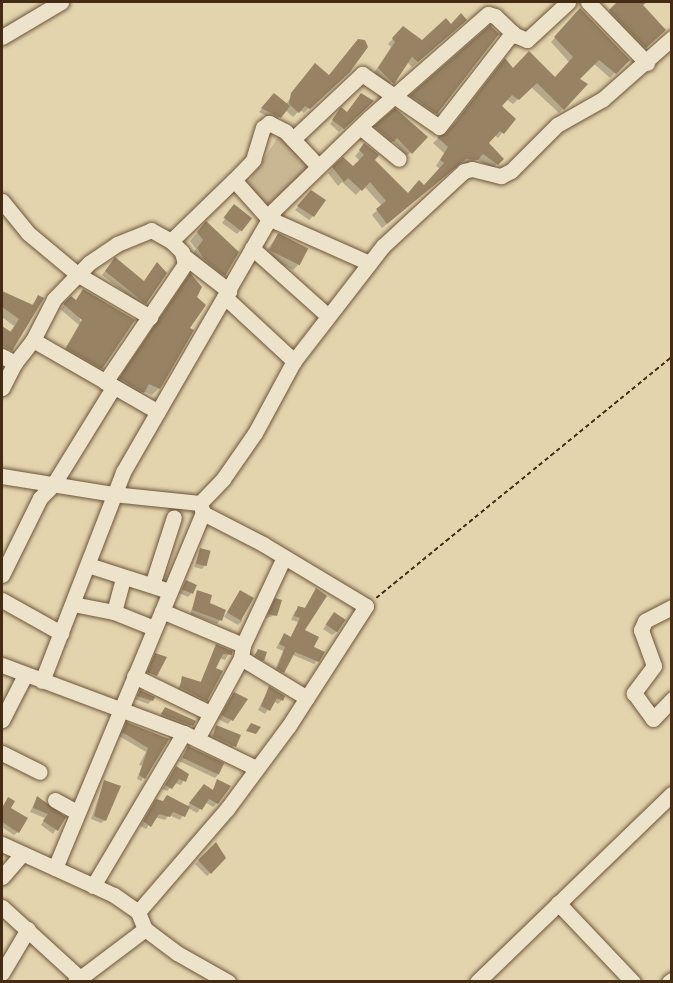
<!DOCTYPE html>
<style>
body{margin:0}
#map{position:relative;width:673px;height:983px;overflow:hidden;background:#e4d4ae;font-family:"IM FELL Great Primer",serif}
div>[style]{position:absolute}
.green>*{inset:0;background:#c9b794}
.shadow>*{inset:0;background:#0003}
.building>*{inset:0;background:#978364;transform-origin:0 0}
.path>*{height:1.5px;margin-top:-0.75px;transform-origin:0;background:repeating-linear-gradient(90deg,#442b13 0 4.5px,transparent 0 7.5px)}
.roads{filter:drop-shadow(0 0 2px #6c553a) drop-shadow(0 0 2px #6c553a)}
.minor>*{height:15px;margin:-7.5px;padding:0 7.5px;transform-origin:7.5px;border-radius:7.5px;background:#ede3ca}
span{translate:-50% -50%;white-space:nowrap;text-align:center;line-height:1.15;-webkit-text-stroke:5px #ede3ca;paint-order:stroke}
.frame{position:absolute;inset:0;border:3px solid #442b13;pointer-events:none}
</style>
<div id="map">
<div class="green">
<i style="clip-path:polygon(280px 134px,313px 164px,266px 209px,245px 187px)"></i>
</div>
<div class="shadow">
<i style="clip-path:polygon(620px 2px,637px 2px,664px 30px,640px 52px,605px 16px)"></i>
<i style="clip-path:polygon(580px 10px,627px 60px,610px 78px,593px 63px,578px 79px,586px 85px,559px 113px,531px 87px,513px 104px,506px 99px,500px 106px,514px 119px,498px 138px,495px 135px,487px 143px,497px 164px,492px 169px,477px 159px,471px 165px,460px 163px,382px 228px,372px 215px,382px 206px,364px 186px,356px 195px,342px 182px,338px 186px,328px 173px,343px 159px,353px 168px,360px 161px,355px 156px,365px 145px,373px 160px,407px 195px,423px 187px,440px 169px,436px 166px,444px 153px,433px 143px,512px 71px,555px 78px,569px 62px,551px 42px)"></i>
<i style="clip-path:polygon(460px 25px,412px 67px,407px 62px,387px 88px,374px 73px,391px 47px,388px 44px,403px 28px,422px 42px)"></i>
<i style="clip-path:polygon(490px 27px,432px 117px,407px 100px,411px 96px)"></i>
<i style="clip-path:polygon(367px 47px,304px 113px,300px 110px,293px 117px,285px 110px,276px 121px,259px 112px,274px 95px,286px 104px,310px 70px,328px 76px)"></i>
<i style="clip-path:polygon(371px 101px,339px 132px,330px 124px,338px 113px,347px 113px)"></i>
<i style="clip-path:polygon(395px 110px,425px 137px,407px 156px,393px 141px,389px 145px,372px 131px)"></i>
<i style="clip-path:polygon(312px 192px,313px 216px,309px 220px,295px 210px)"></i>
<i style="clip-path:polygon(234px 206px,240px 231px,237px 234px,222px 223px)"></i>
<i style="clip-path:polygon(206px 223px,224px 275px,216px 283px,190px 257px,196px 249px,190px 241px)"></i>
<i style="clip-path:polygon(278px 235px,299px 264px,293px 270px,263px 255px)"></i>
<i style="clip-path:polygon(112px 263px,144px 282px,145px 303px,142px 306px,102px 275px)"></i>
<i style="clip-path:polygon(190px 276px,188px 328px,159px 388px,152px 395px,143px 391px,136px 399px,114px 386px)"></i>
<i style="clip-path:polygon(2px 292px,31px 306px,38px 297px,5px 356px,2px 353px,2px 328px,9px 333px,14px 326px,2px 317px)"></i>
<i style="clip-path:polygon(71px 298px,101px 368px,97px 372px,63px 352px,79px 325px,60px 309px)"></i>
<i style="clip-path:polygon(200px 550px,205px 565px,202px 569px,194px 567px)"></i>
<i style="clip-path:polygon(186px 582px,191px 594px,188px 597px,179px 593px)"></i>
<i style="clip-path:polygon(316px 590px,303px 631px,317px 661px,314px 664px,293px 655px,280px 676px,274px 672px,283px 651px,276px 648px,284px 635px,290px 638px,298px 622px,291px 620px,295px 611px,304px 609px)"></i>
<i style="clip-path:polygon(198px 592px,220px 620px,217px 624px,190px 614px)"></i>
<i style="clip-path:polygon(237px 596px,242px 621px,238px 625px,224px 617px)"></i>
<i style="clip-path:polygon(276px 600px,276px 615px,266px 618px,272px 604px)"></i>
<i style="clip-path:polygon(334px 614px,336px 632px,332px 635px,323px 629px)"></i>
<i style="clip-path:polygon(216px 646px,230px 652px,225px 660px,219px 658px,206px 700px,202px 703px,177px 691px,183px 678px,200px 683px)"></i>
<i style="clip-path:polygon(258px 650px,263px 660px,259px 663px,252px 659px)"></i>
<i style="clip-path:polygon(269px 688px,282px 700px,278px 704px,273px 701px,265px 714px,258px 710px)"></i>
<i style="clip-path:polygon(140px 692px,152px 700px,148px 704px,135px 699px)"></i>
<i style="clip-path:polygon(234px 693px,246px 700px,228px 724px,218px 719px)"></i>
<i style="clip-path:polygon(165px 709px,194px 721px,188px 729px,159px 718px)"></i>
<i style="clip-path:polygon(127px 724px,167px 740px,141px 781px,137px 779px,142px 766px,139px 765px,146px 752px,119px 736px)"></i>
<i style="clip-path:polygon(216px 727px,239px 736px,231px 750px,210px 740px)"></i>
<i style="clip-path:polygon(188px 747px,218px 775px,215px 778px,179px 761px)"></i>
<i style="clip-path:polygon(176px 768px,187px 775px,181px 785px,175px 783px,167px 791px,162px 789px)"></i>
<i style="clip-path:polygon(218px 781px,217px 803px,213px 807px,205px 802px,197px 813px,188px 808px,180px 820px,169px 815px,165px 820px,155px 817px,146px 829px,140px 826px,157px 801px,187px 807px,200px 789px,212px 791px)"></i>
<i style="clip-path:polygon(104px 782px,105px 820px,101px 823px,91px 819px)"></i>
<i style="clip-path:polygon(37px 798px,64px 818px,53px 834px,41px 825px,45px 818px,30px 812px)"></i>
<i style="clip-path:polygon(5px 803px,18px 832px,14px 835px,2px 827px)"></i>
<i style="clip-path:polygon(216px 845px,224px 858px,207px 876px,195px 864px)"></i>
</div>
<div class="building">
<i style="clip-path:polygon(617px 2px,647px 2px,643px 5px,666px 30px,646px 48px,609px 10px)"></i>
<i style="clip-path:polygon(580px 8px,630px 60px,616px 74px,599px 60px,580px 79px,588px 84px,564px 110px,537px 83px,519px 100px,512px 95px,502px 106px,516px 119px,504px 134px,500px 131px,489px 143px,504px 159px,498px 165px,483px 154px,478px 160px,466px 159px,387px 224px,376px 209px,386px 201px,370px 182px,362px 191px,348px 178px,344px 182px,332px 167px,343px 157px,353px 166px,364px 155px,359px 150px,364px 143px,379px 155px,375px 160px,408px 193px,419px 180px,424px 185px,444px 163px,440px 160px,448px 147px,437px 137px,447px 133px,505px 58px,513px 68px,529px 51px,555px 77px,573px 57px,554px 37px)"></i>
<i style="clip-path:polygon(461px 13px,467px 20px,418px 62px,412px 57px,394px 84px,378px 68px,395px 42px,392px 38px,403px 26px,422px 40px,446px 18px,451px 24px)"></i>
<i style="clip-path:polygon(490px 25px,499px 34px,437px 114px,410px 95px)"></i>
<i style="clip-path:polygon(358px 39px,365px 40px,368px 47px,350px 72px,310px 109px,305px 106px,299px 113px,289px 104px,291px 93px,315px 63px,329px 75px)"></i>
<i style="clip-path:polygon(274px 93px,290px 106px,281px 118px,261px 108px)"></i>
<i style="clip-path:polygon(361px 93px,374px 101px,344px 129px,332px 120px,341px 107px,347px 112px)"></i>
<i style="clip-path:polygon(395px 108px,428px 137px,412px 154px,397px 138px,394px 142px,374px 126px)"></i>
<i style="clip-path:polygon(311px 190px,326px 200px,314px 217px,297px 206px)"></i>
<i style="left:234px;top:204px;width:23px;height:17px;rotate:38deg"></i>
<i style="clip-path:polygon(206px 221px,239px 252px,225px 276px,204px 259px,197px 248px,203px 240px,197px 232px)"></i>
<i style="left:278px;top:233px;width:34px;height:19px;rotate:27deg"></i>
<i style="clip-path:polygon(115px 257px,144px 281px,157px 262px,167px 273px,146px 304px,105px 271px)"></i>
<i style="clip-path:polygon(190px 273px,202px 287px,197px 297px,206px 305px,190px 328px,194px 330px,160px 389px,149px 384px,144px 393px,119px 378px)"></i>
<i style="clip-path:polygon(83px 289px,135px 320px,102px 369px,66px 348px,82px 320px,63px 304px,71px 296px,76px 300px)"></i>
<i style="clip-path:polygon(2px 291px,33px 305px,38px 295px,44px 298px,12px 351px,2px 345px,2px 326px,11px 332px,19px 319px,2px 307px)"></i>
<i style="left:200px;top:548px;width:11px;height:16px;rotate:15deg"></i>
<i style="left:186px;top:580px;width:12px;height:10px;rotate:24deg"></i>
<i style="clip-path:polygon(316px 588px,327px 596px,305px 630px,319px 637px,314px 647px,325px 652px,319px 662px,295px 652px,284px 673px,277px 668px,285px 647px,279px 644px,284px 633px,291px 637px,300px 618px,294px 616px,298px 606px,305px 608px)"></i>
<i style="clip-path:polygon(197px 590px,212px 595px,210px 603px,226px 610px,222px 621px,192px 610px)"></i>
<i style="left:240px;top:590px;width:16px;height:26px;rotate:30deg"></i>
<i style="clip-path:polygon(275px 598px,282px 600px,277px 616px,268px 614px)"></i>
<i style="left:334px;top:612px;width:14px;height:15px;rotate:34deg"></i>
<i style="clip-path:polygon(216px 644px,232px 651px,232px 655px,223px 654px,216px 668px,223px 671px,207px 701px,180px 687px,182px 676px,201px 682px)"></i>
<i style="clip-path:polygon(258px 649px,267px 652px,264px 661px,255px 655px)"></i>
<i style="clip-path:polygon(155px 653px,167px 657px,157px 676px,147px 672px)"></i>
<i style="clip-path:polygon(269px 686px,285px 696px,283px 701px,277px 698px,270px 711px,261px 706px)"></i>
<i style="clip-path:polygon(140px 690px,155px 697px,153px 701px,137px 696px)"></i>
<i style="clip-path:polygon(234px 692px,248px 699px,233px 721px,221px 715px)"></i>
<i style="clip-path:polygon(165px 707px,196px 721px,193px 726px,161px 714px)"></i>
<i style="clip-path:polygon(126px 722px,169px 739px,145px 779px,139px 775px,148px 748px,122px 732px)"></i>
<i style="clip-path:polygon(251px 723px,261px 727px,256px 734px,246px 731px)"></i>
<i style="clip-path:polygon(216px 725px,241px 735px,236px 747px,213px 736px)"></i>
<i style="left:188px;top:746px;width:40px;height:13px;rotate:25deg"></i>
<i style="clip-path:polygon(176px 766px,189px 774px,186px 782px,179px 779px,172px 789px,165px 785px)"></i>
<i style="clip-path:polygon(217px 779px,231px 786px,218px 804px,209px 799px,202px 810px,189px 803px,204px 784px,213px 790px)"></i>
<i style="clip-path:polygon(104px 780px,121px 786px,106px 821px,94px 816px)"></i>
<i style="clip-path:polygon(167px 795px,190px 807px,185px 817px,173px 812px,170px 817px,159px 814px,151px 827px,143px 821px,156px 799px,163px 801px)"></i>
<i style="clip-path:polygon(37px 796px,66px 817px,58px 831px,43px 821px,48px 814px,33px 808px)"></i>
<i style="clip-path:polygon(8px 797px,15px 801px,11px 808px,28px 818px,19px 833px,2px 822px,2px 808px)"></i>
<i style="clip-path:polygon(216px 842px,226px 858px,211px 874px,198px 860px)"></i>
</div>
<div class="path">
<i style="left:376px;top:598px;width:382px;rotate:-39.2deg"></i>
</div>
<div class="roads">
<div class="minor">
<i style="left:588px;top:2px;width:85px;rotate:46deg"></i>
<i style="left:2px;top:37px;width:69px;rotate:-30.7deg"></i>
<i style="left:360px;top:127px;width:50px;rotate:39.4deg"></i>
<i style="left:293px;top:139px;width:95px;rotate:-43.3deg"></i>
<i style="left:362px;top:74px;width:93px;rotate:34.5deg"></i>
<i style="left:439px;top:127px;width:120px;rotate:-52.1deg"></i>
<i style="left:234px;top:180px;width:28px;rotate:-46deg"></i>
<i style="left:253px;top:160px;width:34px;rotate:-73deg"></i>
<i style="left:263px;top:128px;width:8px;rotate:-40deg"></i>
<i style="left:269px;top:123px;width:18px;rotate:27deg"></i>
<i style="left:285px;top:131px;width:48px;rotate:46.7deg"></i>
<i style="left:2px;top:201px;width:41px;rotate:50.9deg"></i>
<i style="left:28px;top:233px;width:64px;rotate:39.9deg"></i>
<i style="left:77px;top:274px;width:85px;rotate:30.5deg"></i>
<i style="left:252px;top:248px;width:102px;rotate:41.8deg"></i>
<i style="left:185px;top:257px;width:56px;rotate:37.7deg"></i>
<i style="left:226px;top:298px;width:93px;rotate:42.8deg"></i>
<i style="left:33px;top:340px;width:46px;rotate:-62.9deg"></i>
<i style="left:54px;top:299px;width:50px;rotate:-45.8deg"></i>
<i style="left:89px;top:263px;width:34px;rotate:-34deg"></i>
<i style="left:117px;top:244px;width:37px;rotate:-22deg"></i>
<i style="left:151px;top:230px;width:23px;rotate:29deg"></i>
<i style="left:171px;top:241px;width:88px;rotate:-44.1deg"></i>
<i style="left:234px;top:180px;width:51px;rotate:48.2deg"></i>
<i style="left:268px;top:218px;width:111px;rotate:24deg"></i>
<i style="left:2px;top:356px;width:15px;rotate:28deg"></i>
<i style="left:15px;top:363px;width:29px;rotate:-52deg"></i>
<i style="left:33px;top:340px;width:144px;rotate:29.9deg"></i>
<i style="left:105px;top:382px;width:143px;rotate:-55.9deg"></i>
<i style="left:185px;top:264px;width:12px;rotate:-104deg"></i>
<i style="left:182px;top:252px;width:16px;rotate:-135deg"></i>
<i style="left:2px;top:388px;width:28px;rotate:-63deg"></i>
<i style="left:2px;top:476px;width:112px;rotate:9.2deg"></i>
<i style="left:113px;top:494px;width:87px;rotate:5.9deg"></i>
<i style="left:200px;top:503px;width:33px;rotate:-46deg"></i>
<i style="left:223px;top:479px;width:56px;rotate:-55.2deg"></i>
<i style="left:255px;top:433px;width:82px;rotate:-61.6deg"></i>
<i style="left:294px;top:361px;width:145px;rotate:-52.3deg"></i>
<i style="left:383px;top:246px;width:110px;rotate:-42.8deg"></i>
<i style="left:464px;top:171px;width:8px;rotate:-14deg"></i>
<i style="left:472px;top:169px;width:30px;rotate:14deg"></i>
<i style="left:501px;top:176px;width:11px;rotate:-27deg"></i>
<i style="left:511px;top:171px;width:65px;rotate:-45deg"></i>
<i style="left:557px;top:125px;width:53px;rotate:-29.5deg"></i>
<i style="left:603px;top:99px;width:92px;rotate:-41.5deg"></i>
<i style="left:88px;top:565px;width:85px;rotate:17.8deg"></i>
<i style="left:2px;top:575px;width:86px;rotate:-63.7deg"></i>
<i style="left:40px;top:498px;width:18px;rotate:-45deg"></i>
<i style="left:53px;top:485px;width:114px;rotate:-58.3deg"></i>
<i style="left:152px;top:585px;width:71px;rotate:-72.1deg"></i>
<i style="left:2px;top:600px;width:68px;rotate:29.2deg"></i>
<i style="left:73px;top:604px;width:42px;rotate:11deg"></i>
<i style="left:114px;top:612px;width:43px;rotate:21.8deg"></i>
<i style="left:672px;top:607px;width:30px;rotate:153deg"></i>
<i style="left:645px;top:621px;width:10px;rotate:114deg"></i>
<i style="left:641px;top:630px;width:38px;rotate:70deg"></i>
<i style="left:654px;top:666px;width:34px;rotate:127deg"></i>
<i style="left:634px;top:693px;width:32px;rotate:54deg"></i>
<i style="left:653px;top:719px;width:28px;rotate:-46deg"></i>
<i style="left:162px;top:611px;width:88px;rotate:22.8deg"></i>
<i style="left:114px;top:612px;width:35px;rotate:-75deg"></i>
<i style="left:241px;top:658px;width:77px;rotate:31.2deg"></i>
<i style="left:2px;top:665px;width:194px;rotate:20.5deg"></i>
<i style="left:184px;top:733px;width:80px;rotate:25.9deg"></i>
<i style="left:134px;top:676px;width:85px;rotate:26deg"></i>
<i style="left:42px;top:681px;width:224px;rotate:-68.8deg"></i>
<i style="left:123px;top:472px;width:302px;rotate:-60deg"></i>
<i style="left:274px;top:210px;width:132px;rotate:-44.1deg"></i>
<i style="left:369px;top:118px;width:158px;rotate:-41.2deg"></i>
<i style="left:488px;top:14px;width:7px;rotate:16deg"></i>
<i style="left:495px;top:16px;width:28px;rotate:44deg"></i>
<i style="left:515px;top:35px;width:13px;rotate:23deg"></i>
<i style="left:527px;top:40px;width:56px;rotate:-42.8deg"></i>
<i style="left:2px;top:720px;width:51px;rotate:-62.9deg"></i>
<i style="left:197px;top:739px;width:92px;rotate:-61.5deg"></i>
<i style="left:241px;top:658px;width:13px;rotate:-81deg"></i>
<i style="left:243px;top:645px;width:97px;rotate:-65deg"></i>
<i style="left:2px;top:753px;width:42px;rotate:26.6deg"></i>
<i style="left:55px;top:800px;width:26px;rotate:29deg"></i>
<i style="left:2px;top:844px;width:123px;rotate:24.5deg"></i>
<i style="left:114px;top:895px;width:29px;rotate:35deg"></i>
<i style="left:138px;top:912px;width:18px;rotate:68deg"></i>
<i style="left:145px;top:929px;width:40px;rotate:37deg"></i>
<i style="left:177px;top:953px;width:59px;rotate:29.6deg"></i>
<i style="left:55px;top:868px;width:385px;rotate:-67.4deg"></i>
<i style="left:203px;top:513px;width:10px;rotate:-107deg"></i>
<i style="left:2px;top:877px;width:30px;rotate:-49deg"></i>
<i style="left:93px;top:886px;width:178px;rotate:-59.3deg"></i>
<i style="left:558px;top:903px;width:109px;rotate:46.5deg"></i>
<i style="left:2px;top:907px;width:111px;rotate:42.4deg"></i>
<i style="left:138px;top:912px;width:136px;rotate:-49.2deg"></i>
<i style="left:227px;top:809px;width:102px;rotate:-53.4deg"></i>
<i style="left:288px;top:727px;width:144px;rotate:-57.2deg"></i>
<i style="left:366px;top:606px;width:120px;rotate:-149deg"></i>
<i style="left:263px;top:544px;width:68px;rotate:-152.7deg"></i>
<i style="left:2px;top:973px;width:51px;rotate:-59.4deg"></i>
<i style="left:75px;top:982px;width:88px;rotate:-37.1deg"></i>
<i style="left:477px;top:982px;width:271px;rotate:-44deg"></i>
<i style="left:669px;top:982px;width:4px;rotate:-34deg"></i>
</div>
</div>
<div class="frame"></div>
</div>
